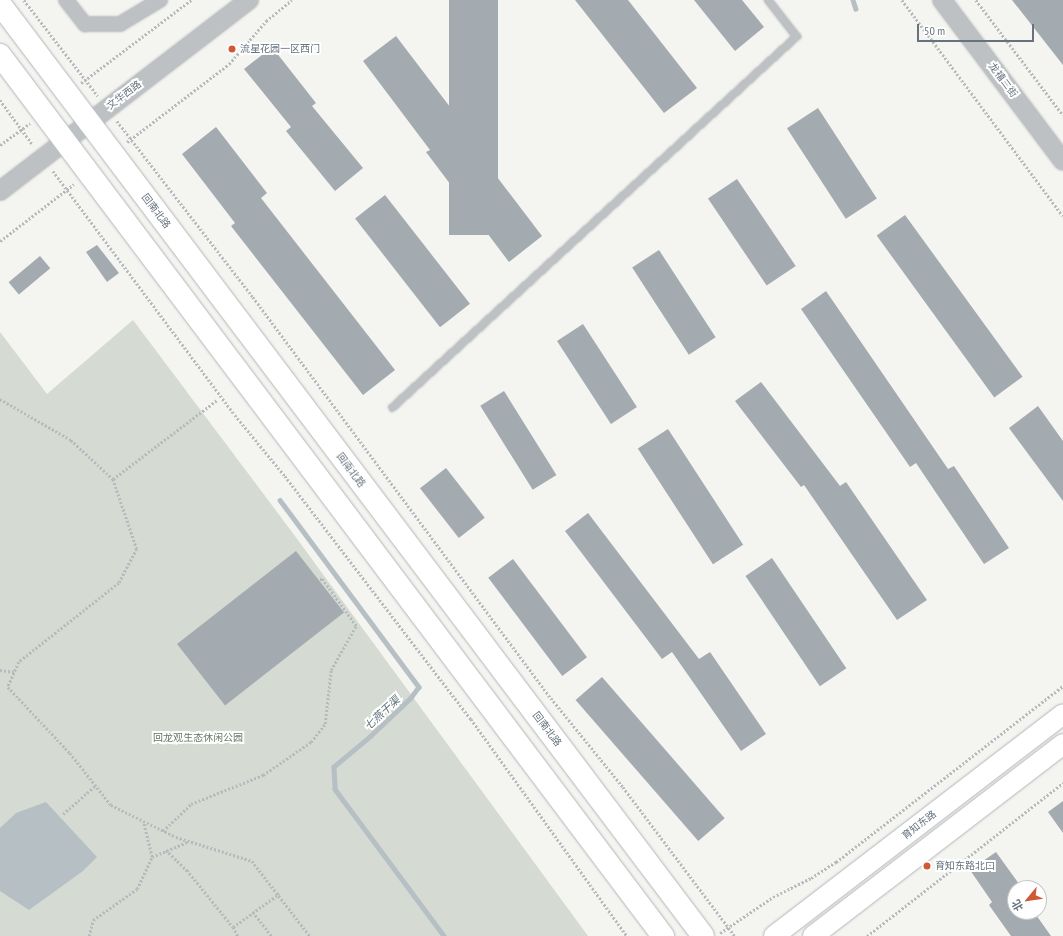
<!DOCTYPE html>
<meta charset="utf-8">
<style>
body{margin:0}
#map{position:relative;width:1063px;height:936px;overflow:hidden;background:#f4f4f0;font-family:"PT Sans Narrow","Noto Sans SC",sans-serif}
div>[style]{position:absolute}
.green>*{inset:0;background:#d5dad2}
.water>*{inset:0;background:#b6c0c4}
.stream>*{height:4.5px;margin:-2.25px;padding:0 2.25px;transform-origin:2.25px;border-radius:2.25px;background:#b6c0c4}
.building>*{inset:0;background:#a4abb0;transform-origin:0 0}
.path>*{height:2.5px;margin-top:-1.25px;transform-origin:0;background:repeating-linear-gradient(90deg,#b7babc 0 2px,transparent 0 4px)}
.roads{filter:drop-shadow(0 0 1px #b2b6ba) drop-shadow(0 0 1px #b2b6ba)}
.service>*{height:7px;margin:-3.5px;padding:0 3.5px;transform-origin:3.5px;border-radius:3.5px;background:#bdc1c4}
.minor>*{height:14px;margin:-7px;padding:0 7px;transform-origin:7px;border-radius:7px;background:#bdc1c4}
.tertiary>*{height:18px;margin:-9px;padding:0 9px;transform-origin:9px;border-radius:9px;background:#bdc1c4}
.secondary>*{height:20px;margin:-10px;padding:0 10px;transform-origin:10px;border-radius:10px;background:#fff}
.primary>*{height:22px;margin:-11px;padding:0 11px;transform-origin:11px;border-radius:11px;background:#fff}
.dots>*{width:11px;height:11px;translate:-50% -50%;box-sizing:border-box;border:2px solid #fff;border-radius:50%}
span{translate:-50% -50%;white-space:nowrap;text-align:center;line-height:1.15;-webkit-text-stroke:4px #fff;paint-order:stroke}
.poi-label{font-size:10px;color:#66737e}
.left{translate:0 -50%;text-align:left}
.street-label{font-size:10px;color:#66737e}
.park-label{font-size:10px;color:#687664}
.water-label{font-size:11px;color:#62747b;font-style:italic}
.north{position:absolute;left:1007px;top:880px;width:40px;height:40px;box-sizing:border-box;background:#fff;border:1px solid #c2c7cb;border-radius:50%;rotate:241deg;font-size:11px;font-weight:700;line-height:16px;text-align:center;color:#66737e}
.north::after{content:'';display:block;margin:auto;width:14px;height:18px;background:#cf5835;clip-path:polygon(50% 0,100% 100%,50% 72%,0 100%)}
.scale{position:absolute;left:917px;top:24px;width:117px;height:18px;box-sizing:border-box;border:2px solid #66737e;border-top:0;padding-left:5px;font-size:12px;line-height:14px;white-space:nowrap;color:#66737e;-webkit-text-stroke:3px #fff;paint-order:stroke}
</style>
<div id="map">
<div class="green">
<i style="clip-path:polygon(133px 320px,292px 532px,588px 936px,0 936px,0 332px,47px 394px)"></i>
</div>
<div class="water">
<i style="clip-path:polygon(46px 802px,97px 857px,83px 871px,29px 910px,0 891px,0 828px,16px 813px)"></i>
</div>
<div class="stream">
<i style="left:853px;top:0;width:9px;rotate:72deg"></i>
<i style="left:280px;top:500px;width:233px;rotate:53.4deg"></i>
<i style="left:419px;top:687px;width:14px;rotate:126deg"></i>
<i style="left:411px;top:698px;width:55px;rotate:136.5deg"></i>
<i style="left:371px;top:736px;width:48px;rotate:140deg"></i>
<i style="left:334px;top:767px;width:22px;rotate:87deg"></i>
<i style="left:335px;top:789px;width:183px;rotate:53.4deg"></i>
</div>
<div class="building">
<i style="left:449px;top:0;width:49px;height:235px"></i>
<i style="clip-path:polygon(575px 0,628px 0,697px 88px,664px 113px)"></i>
<i style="clip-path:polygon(694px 0,742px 0,764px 27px,735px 51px)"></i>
<i style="clip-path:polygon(1012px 0,1063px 0,1063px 65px)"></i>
<i style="clip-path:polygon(396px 36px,463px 124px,459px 127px,542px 236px,509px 262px,426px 152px,430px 150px,363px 61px)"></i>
<i style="clip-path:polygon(272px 47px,316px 103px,312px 106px,363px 168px,335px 191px,286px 131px,291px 127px,244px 69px)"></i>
<i style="left:818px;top:108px;width:108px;height:37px;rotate:57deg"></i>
<i style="clip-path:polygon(216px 127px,267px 193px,261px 198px,395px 370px,363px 395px,231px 226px,235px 223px,182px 154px)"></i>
<i style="left:737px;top:179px;width:105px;height:35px;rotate:56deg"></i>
<i style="left:385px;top:195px;width:138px;height:38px;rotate:52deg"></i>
<i style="left:905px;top:215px;width:200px;height:35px;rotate:54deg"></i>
<i style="clip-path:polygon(97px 245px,119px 273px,107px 282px,86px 252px)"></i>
<i style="left:659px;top:250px;width:104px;height:32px;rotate:57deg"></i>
<i style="left:40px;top:256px;width:16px;height:41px;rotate:50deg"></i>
<i style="clip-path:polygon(826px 291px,948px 469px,954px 466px,1009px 548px,984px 564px,916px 463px,910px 467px,801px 309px)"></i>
<i style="left:583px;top:324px;width:99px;height:31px;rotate:57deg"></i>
<i style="clip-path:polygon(761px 382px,840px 486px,846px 482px,927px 600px,897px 620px,804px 485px,801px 487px,735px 401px)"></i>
<i style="left:504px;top:391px;width:99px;height:28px;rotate:58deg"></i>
<i style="clip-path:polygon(1038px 406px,1063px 441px,1063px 501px,1009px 428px)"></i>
<i style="left:668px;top:429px;width:138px;height:36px;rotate:57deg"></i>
<i style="left:446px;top:468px;width:63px;height:33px;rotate:52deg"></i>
<i style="clip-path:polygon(588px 513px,699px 659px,710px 652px,766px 734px,741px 751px,672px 652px,662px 659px,565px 531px)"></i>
<i style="left:296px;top:551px;width:78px;height:151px;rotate:52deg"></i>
<i style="left:772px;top:558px;width:133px;height:32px;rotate:56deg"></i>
<i style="left:513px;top:559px;width:123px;height:31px;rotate:53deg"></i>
<i style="left:602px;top:677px;width:187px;height:35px;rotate:49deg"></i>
<i style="clip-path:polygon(1063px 801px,1063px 833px,1048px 812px)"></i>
<i style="clip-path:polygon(996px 852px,1022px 888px,1015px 888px,1015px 912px,1034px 912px,1051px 936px,1011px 936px,989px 905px,992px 902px,970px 870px)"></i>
</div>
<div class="path">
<i style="left:24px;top:0;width:121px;rotate:52.4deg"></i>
<i style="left:902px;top:0;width:269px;rotate:53.3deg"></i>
<i style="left:976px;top:0;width:144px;rotate:52.9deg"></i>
<i style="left:81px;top:83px;width:138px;rotate:-37deg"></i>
<i style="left:0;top:100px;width:56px;rotate:53.7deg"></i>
<i style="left:117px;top:121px;width:222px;rotate:52.3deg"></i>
<i style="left:253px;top:297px;width:500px;rotate:53.4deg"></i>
<i style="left:551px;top:698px;width:114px;rotate:51deg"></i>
<i style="left:623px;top:787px;width:186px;rotate:53.1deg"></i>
<i style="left:127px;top:142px;width:128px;rotate:-37.4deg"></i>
<i style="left:229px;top:64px;width:57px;rotate:-49.3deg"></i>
<i style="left:266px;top:21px;width:33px;rotate:-39deg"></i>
<i style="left:0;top:145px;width:37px;rotate:-36deg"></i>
<i style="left:53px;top:171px;width:304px;rotate:53.3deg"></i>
<i style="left:235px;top:415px;width:79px;rotate:50.7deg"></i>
<i style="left:285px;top:476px;width:306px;rotate:52.6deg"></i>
<i style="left:471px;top:719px;width:267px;rotate:54.3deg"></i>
<i style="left:0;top:241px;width:93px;rotate:-37.6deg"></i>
<i style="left:0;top:399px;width:82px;rotate:30deg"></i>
<i style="left:71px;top:440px;width:57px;rotate:42.9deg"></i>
<i style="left:113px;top:479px;width:131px;rotate:-37.2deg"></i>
<i style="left:113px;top:479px;width:74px;rotate:71.1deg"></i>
<i style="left:137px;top:549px;width:38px;rotate:118deg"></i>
<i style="left:119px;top:583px;width:127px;rotate:141.7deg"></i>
<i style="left:19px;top:662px;width:27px;rotate:114deg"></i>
<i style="left:8px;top:687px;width:91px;rotate:46.8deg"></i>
<i style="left:70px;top:753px;width:66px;rotate:51.7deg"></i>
<i style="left:111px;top:805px;width:72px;rotate:26.2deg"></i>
<i style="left:176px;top:837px;width:80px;rotate:17.5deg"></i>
<i style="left:252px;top:861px;width:95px;rotate:52.3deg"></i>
<i style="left:0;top:670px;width:15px;rotate:8deg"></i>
<i style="left:63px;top:814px;width:43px;rotate:-41.2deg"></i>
<i style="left:163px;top:831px;width:39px;rotate:-44deg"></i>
<i style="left:191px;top:804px;width:78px;rotate:-21.9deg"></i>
<i style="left:263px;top:775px;width:58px;rotate:-34.5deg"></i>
<i style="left:311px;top:742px;width:23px;rotate:-52deg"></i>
<i style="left:325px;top:724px;width:54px;rotate:-83.7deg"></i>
<i style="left:331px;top:670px;width:51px;rotate:-60.4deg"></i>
<i style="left:356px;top:626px;width:58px;rotate:-125.9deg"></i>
<i style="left:322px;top:579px;width:3px;rotate:162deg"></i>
<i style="left:166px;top:850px;width:29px;rotate:44deg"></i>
<i style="left:187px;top:870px;width:73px;rotate:51.1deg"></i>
<i style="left:233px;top:927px;width:57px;rotate:-35.7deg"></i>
<i style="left:152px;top:857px;width:38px;rotate:-23deg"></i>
<i style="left:253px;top:912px;width:31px;rotate:52deg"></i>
<i style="left:233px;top:927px;width:10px;rotate:61deg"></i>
<i style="left:720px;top:933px;width:64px;rotate:-34.2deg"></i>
<i style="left:773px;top:897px;width:42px;rotate:-26.6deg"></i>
<i style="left:811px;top:878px;width:30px;rotate:-33deg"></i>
<i style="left:836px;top:862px;width:287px;rotate:-37.8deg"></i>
<i style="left:89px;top:936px;width:16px;rotate:-76deg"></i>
<i style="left:93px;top:920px;width:54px;rotate:-35.2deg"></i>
<i style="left:137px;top:889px;width:35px;rotate:-65deg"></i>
<i style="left:152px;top:857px;width:36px;rotate:-104deg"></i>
<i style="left:867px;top:936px;width:249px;rotate:-38deg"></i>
</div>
<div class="roads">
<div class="service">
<i style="left:392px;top:407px;width:549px;rotate:-42.56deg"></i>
<i style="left:796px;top:36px;width:46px;rotate:-127.9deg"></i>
</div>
<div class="minor">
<i style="left:66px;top:0;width:31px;rotate:52deg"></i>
<i style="left:85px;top:24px;width:35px"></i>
<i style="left:120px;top:24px;width:47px;rotate:-31deg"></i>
</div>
<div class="tertiary">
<i style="left:942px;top:0;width:201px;rotate:53.1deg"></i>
<i style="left:0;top:191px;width:314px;rotate:-37.5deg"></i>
</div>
<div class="secondary">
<i style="left:774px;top:936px;width:364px;rotate:-37.5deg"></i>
<i style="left:813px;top:936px;width:315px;rotate:-37.5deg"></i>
</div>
<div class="primary">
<i style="left:0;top:4px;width:1167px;rotate:52.97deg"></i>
<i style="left:0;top:55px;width:1103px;rotate:53.04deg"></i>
</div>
</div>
<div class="dots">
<i style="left:232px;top:49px;background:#cf5835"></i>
<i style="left:927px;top:866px;background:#cf5835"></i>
</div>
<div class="poi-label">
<span class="left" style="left:240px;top:49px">流星花园一区西门</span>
<span class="left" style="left:935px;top:866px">育知东路北口</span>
</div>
<div class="street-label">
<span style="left:1003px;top:80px;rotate:53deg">龙禧二街</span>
<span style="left:124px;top:95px;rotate:-37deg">文华西路</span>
<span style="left:156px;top:211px;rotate:53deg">回南北路</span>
<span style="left:351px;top:470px;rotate:53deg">回南北路</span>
<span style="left:547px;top:729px;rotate:53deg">回南北路</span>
<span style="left:919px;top:825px;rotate:-38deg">育知东路</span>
</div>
<div class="park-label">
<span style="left:198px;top:738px">回龙观生态休闲公园</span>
</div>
<div class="water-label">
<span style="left:382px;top:713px;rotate:-43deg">七燕干渠</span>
</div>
<div class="north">北</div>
<div class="scale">50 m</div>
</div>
